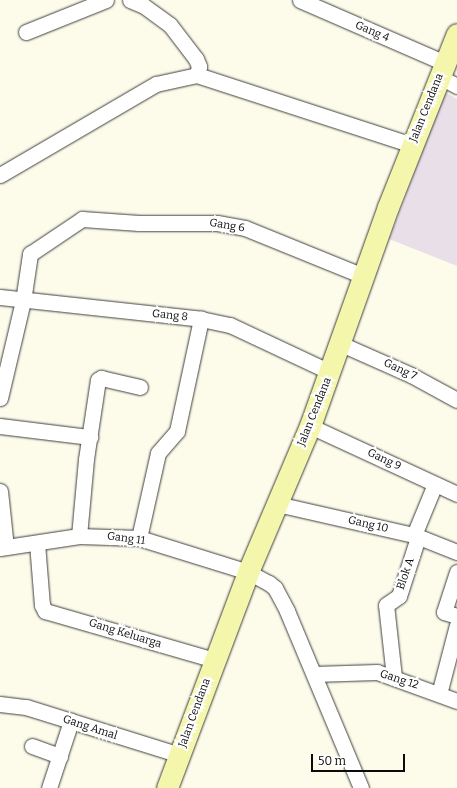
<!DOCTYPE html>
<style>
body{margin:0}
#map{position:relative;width:457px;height:788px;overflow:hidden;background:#fdfcea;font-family:Bitter,serif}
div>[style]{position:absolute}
.industrial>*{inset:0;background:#e9dfe9}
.roads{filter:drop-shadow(0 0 1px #3e3e3e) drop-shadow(0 0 1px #3e3e3e)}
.street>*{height:15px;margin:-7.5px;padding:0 7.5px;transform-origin:7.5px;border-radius:7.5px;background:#fff}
.secondary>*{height:21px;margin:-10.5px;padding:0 10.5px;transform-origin:10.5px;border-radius:10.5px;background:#f4f7ab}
span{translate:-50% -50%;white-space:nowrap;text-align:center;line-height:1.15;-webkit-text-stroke:4px #fff;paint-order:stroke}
.street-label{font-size:11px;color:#0b0b0b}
.scale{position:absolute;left:311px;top:754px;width:94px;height:18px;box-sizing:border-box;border:2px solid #0b0b0b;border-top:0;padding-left:5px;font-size:12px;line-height:14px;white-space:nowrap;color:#0b0b0b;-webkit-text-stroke:3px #fff;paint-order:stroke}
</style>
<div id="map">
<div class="industrial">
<i style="clip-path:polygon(445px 92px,457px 99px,457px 266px,389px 239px)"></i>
</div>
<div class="roads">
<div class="street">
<i style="left:130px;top:0;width:15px;rotate:23deg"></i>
<i style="left:144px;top:6px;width:32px;rotate:36deg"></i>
<i style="left:170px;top:25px;width:43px;rotate:52.6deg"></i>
<i style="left:196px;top:59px;width:8px;rotate:67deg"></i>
<i style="left:199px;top:66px;width:9px;rotate:103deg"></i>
<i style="left:300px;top:0;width:158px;rotate:23.5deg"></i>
<i style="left:26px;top:32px;width:86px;rotate:-21.8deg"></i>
<i style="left:440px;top:77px;width:19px;rotate:28deg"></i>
<i style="left:0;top:175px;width:181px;rotate:-30.3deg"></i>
<i style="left:156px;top:84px;width:42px;rotate:-12.4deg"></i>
<i style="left:197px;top:75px;width:226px;rotate:18deg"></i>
<i style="left:0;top:297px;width:202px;rotate:6.2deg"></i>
<i style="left:201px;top:319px;width:30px;rotate:12deg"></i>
<i style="left:230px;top:325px;width:110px;rotate:25.2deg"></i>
<i style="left:341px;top:344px;width:77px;rotate:23.9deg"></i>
<i style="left:411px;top:375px;width:52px;rotate:28.5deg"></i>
<i style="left:0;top:398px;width:100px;rotate:-76.7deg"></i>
<i style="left:23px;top:301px;width:48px;rotate:-81.5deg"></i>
<i style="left:30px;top:254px;width:63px;rotate:-33.9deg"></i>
<i style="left:82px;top:219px;width:57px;rotate:4deg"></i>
<i style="left:139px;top:223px;width:78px"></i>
<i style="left:217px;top:223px;width:28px;rotate:10deg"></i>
<i style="left:245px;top:228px;width:127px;rotate:22.1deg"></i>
<i style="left:0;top:426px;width:91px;rotate:7deg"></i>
<i style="left:310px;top:426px;width:162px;rotate:24.8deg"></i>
<i style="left:0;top:491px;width:56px;rotate:83.9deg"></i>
<i style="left:277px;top:504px;width:140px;rotate:12.8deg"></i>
<i style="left:414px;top:535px;width:46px;rotate:21.6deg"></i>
<i style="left:414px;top:535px;width:55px;rotate:-67.6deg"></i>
<i style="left:79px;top:536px;width:77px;rotate:-84.8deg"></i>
<i style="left:86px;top:459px;width:80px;rotate:-81.4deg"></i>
<i style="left:98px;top:380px;width:4px;rotate:-34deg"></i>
<i style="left:101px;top:378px;width:40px;rotate:13deg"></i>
<i style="left:139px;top:538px;width:87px;rotate:-77.4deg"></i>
<i style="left:158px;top:453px;width:29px;rotate:-49deg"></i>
<i style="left:177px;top:431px;width:115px;rotate:-77.9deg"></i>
<i style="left:37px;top:543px;width:62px;rotate:85.4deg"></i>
<i style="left:42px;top:605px;width:7px;rotate:63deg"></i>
<i style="left:45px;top:611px;width:177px;rotate:16.1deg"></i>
<i style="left:0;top:548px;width:80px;rotate:-8.6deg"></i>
<i style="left:79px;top:536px;width:60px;rotate:1.9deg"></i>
<i style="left:139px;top:538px;width:114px;rotate:17.3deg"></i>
<i style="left:248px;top:572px;width:24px;rotate:28deg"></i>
<i style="left:269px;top:583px;width:8px;rotate:40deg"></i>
<i style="left:275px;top:588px;width:26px;rotate:62deg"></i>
<i style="left:287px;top:611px;width:192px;rotate:67.3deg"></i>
<i style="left:457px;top:572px;width:42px;rotate:108deg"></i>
<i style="left:444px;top:612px;width:14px;rotate:17deg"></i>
<i style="left:314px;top:674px;width:63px;rotate:-1.8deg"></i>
<i style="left:377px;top:672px;width:85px;rotate:19.9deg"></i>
<i style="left:394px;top:677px;width:72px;rotate:-96.3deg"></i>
<i style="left:386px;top:605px;width:16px;rotate:-35deg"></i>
<i style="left:399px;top:596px;width:62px;rotate:-72.1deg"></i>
<i style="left:439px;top:694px;width:71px;rotate:-75.4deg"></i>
<i style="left:0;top:704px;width:26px;rotate:7deg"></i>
<i style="left:26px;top:707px;width:161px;rotate:17.3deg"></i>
<i style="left:32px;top:746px;width:30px;rotate:20deg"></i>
<i style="left:49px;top:788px;width:71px;rotate:-71.8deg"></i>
</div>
<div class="secondary">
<i style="left:167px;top:788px;width:231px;rotate:-69.4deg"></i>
<i style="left:248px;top:572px;width:159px;rotate:-67deg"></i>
<i style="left:310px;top:426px;width:232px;rotate:-70.4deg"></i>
<i style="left:388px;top:207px;width:186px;rotate:-68.3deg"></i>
</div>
</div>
<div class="street-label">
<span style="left:372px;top:32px;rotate:23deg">Gang 4</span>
<span style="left:427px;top:108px;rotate:-68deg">Jalan Cendana</span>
<span style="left:227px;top:226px;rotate:9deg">Gang 6</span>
<span style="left:170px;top:316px;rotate:6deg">Gang 8</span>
<span style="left:400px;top:370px;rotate:25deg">Gang 7</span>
<span style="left:315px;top:412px;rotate:-68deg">Jalan Cendana</span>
<span style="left:384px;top:460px;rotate:25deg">Gang 9</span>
<span style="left:368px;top:525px;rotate:13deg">Gang 10</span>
<span style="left:126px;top:539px;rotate:7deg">Gang 11</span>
<span style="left:406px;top:574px;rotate:-71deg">Blok A</span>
<span style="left:125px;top:634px;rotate:17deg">Gang Keluarga</span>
<span style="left:399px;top:680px;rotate:18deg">Gang 12</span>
<span style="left:195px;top:713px;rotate:-70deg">Jalan Cendana</span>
<span style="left:90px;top:728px;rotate:18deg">Gang Amal</span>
</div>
<div class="scale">50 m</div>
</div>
